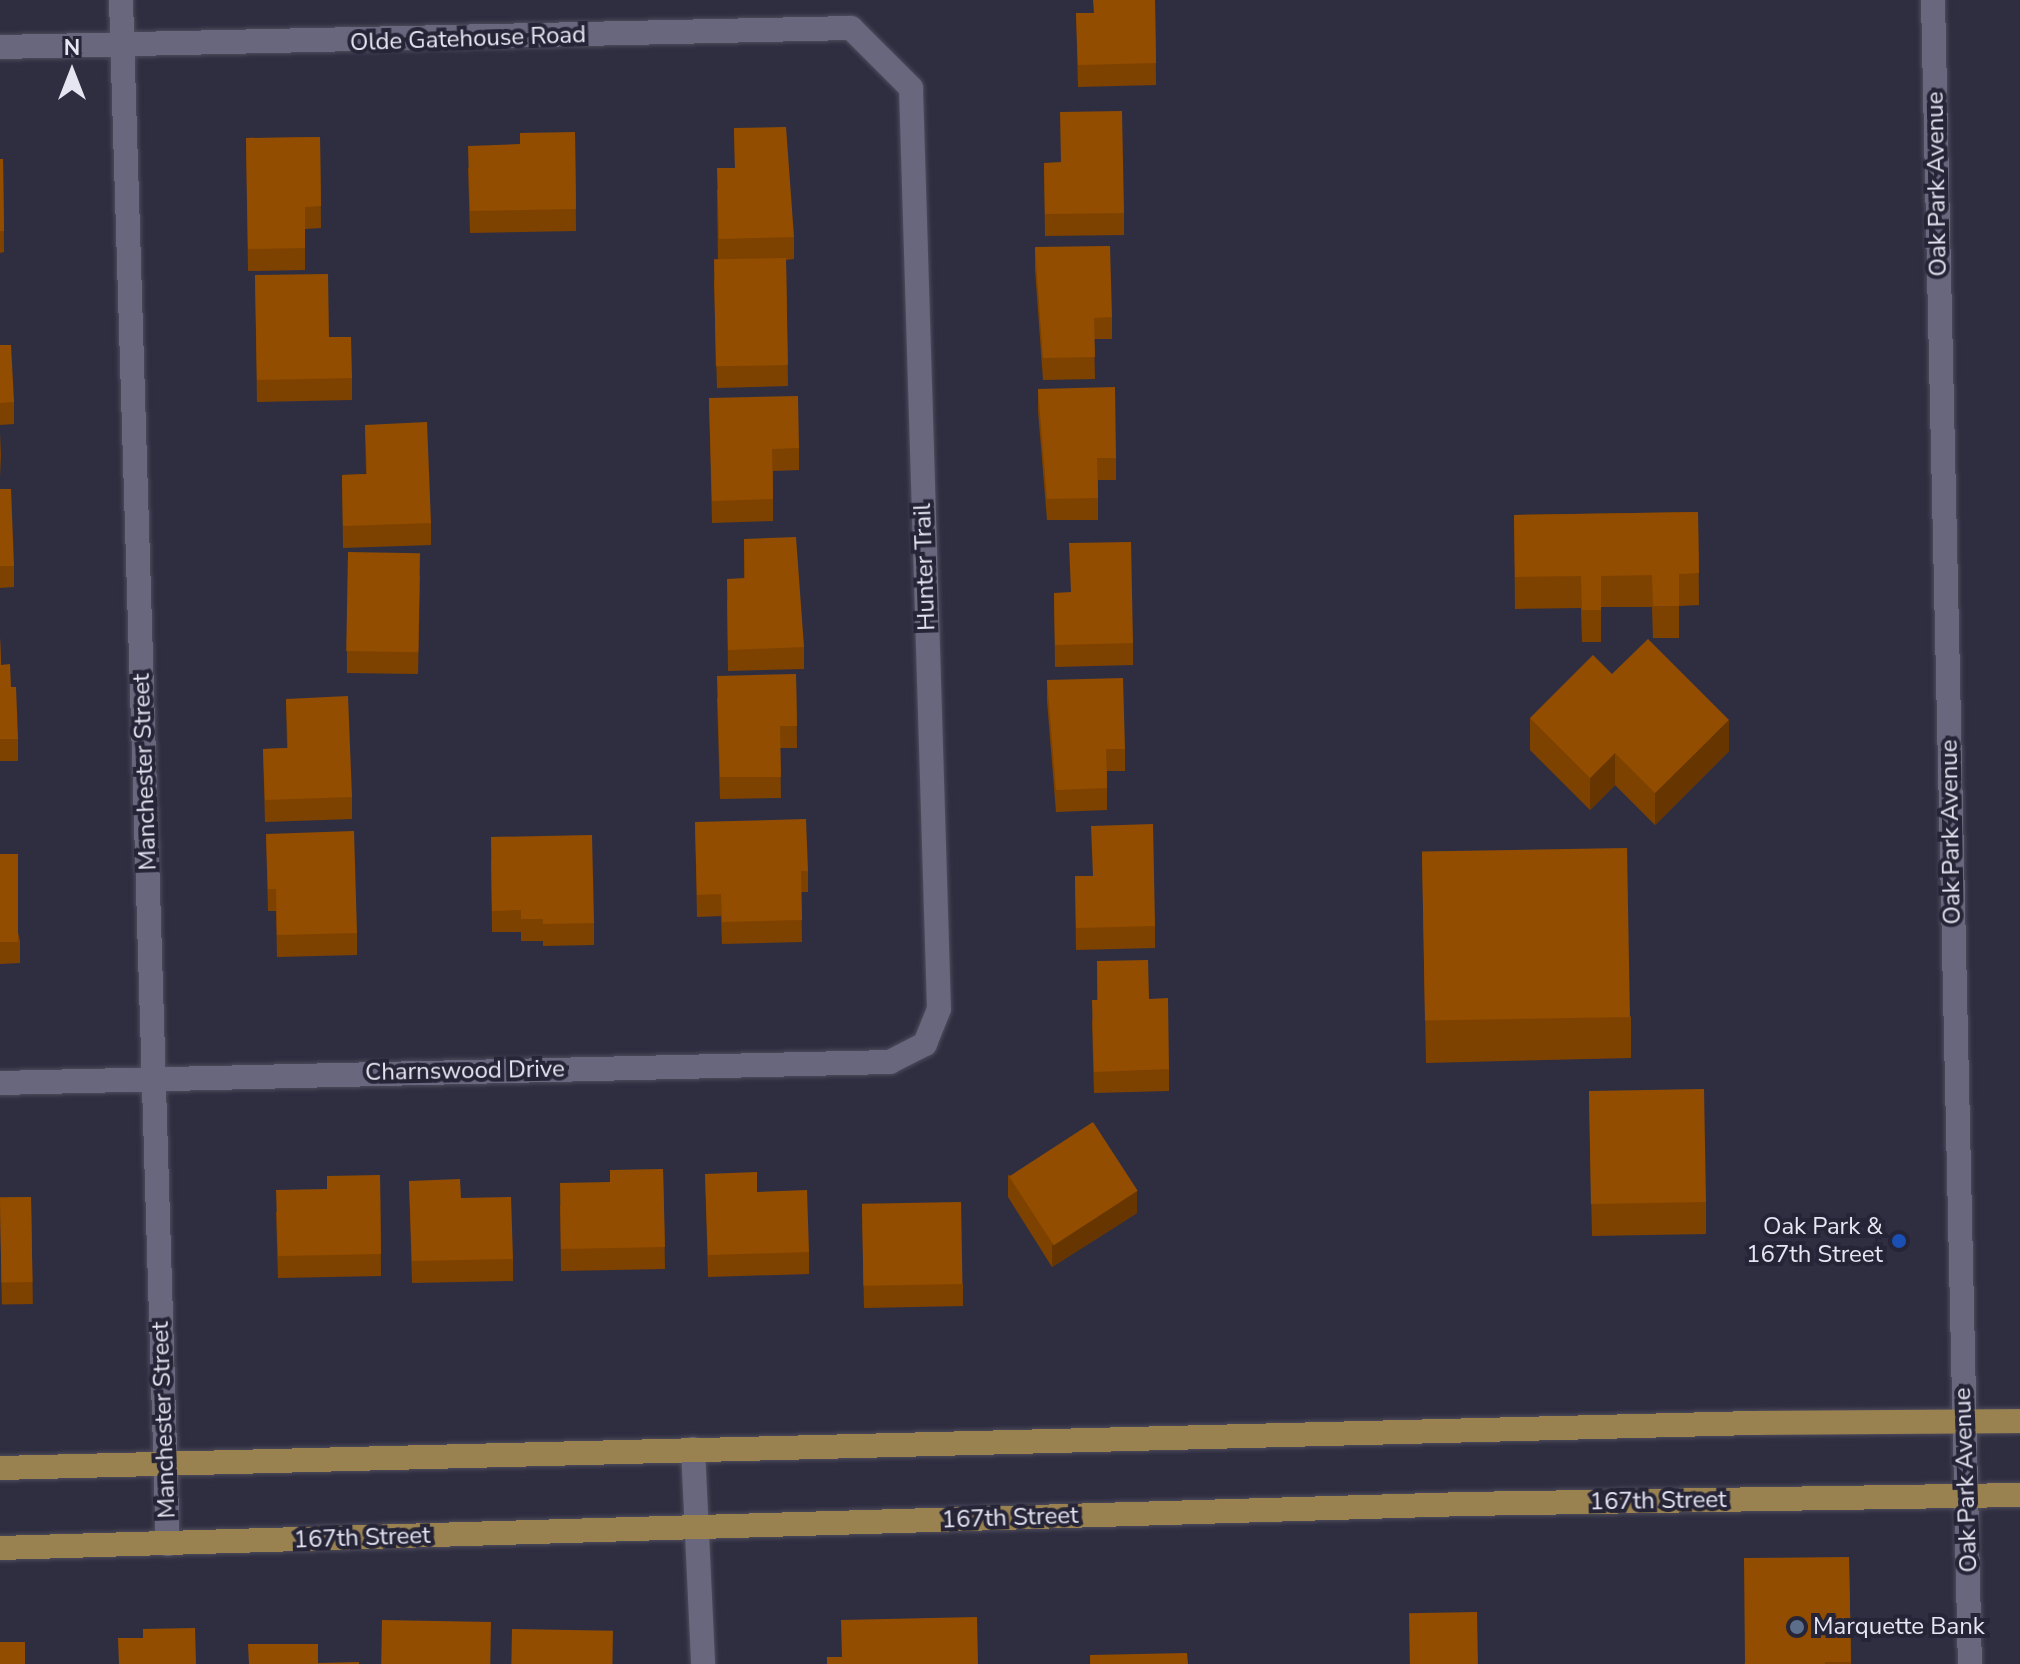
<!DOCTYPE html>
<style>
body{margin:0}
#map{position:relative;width:2020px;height:1664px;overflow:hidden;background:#2f2e41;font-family:"Nunito Sans",sans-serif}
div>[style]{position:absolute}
.roads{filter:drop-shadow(0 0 2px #4e4c5c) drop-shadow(0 0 2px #4e4c5c)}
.minor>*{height:24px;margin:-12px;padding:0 12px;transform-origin:12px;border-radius:12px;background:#68677d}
.major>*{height:24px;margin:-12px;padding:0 12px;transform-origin:12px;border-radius:12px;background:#998150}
.wall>*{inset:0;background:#7e4200;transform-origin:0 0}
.shaded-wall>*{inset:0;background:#673600}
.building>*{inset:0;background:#934d00;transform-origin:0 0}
.dots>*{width:22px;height:22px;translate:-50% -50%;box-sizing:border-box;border:4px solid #262437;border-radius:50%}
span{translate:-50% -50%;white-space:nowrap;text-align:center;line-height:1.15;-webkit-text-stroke:8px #262437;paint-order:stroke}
.street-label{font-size:24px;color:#e6e5f2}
.poi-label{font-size:24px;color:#e6e5f2}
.right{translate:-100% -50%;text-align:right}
.left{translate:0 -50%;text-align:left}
.north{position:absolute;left:32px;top:32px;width:80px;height:80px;-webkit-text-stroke:6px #262437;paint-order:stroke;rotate:0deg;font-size:22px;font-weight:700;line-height:32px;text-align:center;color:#e6e5f2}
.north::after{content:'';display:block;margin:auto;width:28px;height:36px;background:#e6e5f2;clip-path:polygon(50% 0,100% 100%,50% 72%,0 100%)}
</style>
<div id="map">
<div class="roads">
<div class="minor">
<i style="left:121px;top:0;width:1545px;rotate:88.26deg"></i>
<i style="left:1933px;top:0;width:1664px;rotate:88.73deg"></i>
<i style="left:0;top:47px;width:851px;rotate:-1.28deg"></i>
<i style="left:851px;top:28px;width:85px;rotate:45deg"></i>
<i style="left:911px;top:88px;width:921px;rotate:88.26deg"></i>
<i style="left:939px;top:1009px;width:38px;rotate:112deg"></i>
<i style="left:925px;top:1044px;width:39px;rotate:153deg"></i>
<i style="left:890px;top:1062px;width:890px;rotate:178.65deg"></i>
<i style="left:693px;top:1449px;width:215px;rotate:87.3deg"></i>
</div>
<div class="major">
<i style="left:0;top:1468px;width:1760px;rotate:-1.47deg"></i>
<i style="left:1759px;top:1423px;width:261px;rotate:-0.4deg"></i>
<i style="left:0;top:1548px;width:1465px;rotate:-1.72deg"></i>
<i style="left:1464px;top:1504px;width:556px;rotate:-0.93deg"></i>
</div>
</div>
<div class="wall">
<i style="clip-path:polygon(1155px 0,1156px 85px,1078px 87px,1076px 13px,1093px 13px)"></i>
<i style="clip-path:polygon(734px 128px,794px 237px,794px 259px,786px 260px,788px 386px,717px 388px,714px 282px,718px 260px,717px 190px,735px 168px)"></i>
<i style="clip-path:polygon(575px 132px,576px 231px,470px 233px,468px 168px,520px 144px)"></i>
<i style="clip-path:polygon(320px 137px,321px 228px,305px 229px,305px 270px,248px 271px,246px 138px)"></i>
<i style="clip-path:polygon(0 159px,3px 159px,4px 252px,0 253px)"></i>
<i style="clip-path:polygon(1044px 163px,1124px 213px,1124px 235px,1045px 236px)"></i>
<i style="clip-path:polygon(1035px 247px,1112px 317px,1112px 339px,1094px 339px,1095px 379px,1043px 380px,1035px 269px)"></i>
<i style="clip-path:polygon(255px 275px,329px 337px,352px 378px,352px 400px,257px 402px)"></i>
<i style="clip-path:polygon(0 345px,14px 402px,14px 424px,0 425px)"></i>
<i style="clip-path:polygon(1038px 389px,1116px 458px,1116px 480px,1098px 480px,1098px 520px,1047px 520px,1038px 411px)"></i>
<i style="clip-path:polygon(709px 398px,799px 448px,799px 470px,773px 471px,773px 521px,712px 523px)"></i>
<i style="clip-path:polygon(365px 425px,431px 523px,431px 545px,343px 548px,342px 475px,366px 474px)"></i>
<i style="clip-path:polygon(0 433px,1px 455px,0 477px)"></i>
<i style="clip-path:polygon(0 489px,14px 566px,14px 587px,0 588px)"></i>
<i style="clip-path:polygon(1698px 512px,1699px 605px,1679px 606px,1679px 638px,1653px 638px,1652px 607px,1601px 607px,1601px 642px,1582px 642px,1581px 608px,1515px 609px,1514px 515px)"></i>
<i style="clip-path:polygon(744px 539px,804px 647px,804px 669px,728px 671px,727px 601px,744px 578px)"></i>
<i style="clip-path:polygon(420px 575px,418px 674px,347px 673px,347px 651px)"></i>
<i style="clip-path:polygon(1054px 593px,1133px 643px,1133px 665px,1055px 667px)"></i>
<i style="clip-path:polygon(0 637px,1px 665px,11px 687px,18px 739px,18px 761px,0 761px)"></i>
<i style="clip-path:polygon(796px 674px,797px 748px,780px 748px,781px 798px,720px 799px,717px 698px)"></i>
<i style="clip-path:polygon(1612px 674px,1729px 751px,1655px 825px,1615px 785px,1590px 810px,1530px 750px,1530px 718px)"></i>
<i style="clip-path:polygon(1047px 680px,1125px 749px,1125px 771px,1107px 771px,1107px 810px,1056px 812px,1047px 701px)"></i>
<i style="clip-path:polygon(286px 699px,352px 797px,352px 819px,265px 822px,263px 749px,287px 748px)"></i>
<i style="clip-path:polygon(695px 822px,808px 871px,808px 892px,801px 892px,802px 942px,722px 944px,721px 916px,697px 917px)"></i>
<i style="clip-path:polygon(266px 834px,357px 933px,357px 955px,277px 957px,276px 911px,268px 911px)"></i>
<i style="clip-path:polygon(1422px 852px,1631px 1017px,1631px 1058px,1426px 1063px)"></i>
<i style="clip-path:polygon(0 854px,20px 941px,20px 963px,0 964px)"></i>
<i style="clip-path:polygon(491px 859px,594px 923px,594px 945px,543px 946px,543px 941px,521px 941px,521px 932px,492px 932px)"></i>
<i style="clip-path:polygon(1075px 876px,1092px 876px,1155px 926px,1155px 948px,1076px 950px)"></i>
<i style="clip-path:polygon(1097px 961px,1149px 999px,1169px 1069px,1169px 1091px,1094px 1093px,1092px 1022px,1097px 1000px)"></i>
<i style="clip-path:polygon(1589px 1092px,1706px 1202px,1706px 1234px,1592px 1236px)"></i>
<i style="clip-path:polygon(663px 1169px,665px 1269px,561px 1271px,560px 1205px,610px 1182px)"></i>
<i style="clip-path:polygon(705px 1174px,757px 1192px,809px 1252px,809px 1274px,708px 1277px)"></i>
<i style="clip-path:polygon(380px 1175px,381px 1276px,278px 1278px,276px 1212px,327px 1189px)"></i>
<i style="clip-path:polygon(1008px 1175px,1137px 1213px,1052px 1267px,1008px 1197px)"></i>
<i style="clip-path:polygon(409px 1181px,461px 1198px,513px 1259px,513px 1281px,412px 1283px)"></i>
<i style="left:31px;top:1197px;width:107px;height:31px;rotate:89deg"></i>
<i style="clip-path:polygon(862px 1205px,963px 1284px,963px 1306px,864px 1308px)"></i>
<i style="clip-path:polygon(1849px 1557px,1851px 1664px,1744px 1664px)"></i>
</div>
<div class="shaded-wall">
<i style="clip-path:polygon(1729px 720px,1729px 751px,1655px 825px,1655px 793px)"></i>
<i style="clip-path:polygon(1615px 753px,1615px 785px,1590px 810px,1590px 778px)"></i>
<i style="clip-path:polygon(1137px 1191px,1137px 1213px,1052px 1267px,1052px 1245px)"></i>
</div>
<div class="building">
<i style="clip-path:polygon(1093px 0,1155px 0,1156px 63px,1078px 65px,1076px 13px,1094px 13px)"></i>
<i style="clip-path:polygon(1122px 111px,1124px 213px,1045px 214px,1044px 163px,1061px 162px,1060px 112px)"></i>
<i style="clip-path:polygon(786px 127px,794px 237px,719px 239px,717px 168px,735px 168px,734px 128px)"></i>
<i style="clip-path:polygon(575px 132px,576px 209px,470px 211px,468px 146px,520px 144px,520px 133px)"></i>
<i style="clip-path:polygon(320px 137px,321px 206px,305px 207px,305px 248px,248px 249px,246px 138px)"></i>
<i style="clip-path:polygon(0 159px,3px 159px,4px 231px,0 231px)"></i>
<i style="clip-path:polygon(1110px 246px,1112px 317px,1094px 318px,1095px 357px,1043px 358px,1035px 247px)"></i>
<i style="left:786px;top:258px;width:107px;height:72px;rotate:89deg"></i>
<i style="clip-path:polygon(328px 274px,329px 337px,351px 337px,352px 378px,257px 380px,255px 275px)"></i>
<i style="clip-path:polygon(0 345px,11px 345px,14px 402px,0 403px)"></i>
<i style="clip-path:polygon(1115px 387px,1116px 458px,1097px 458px,1098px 498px,1047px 499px,1038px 389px)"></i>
<i style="clip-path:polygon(798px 396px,799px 448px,772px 449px,773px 499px,712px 501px,709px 398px)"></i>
<i style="clip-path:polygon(427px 422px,431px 523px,343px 526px,342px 475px,367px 474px,365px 425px)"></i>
<i style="clip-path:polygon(0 489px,11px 489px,14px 566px,0 566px)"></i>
<i style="clip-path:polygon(1698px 512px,1699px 573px,1679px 574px,1679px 606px,1653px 606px,1652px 575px,1601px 576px,1601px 610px,1582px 610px,1581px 576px,1515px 577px,1514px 515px)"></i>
<i style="clip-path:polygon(796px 537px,804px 647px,728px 650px,727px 579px,745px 578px,744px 539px)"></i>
<i style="clip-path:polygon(1131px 542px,1133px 643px,1055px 645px,1054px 593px,1071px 592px,1069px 543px)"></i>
<i style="left:348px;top:552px;width:72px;height:99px;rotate:1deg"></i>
<i style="clip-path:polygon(0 637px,1px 665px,10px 664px,11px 687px,16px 687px,18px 739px,0 739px)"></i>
<i style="clip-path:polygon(1648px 639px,1729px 720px,1655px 793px,1615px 753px,1590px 778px,1530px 718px,1593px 655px,1612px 674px)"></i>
<i style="clip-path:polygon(796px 674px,797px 726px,780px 726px,781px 777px,720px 777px,717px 676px)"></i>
<i style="clip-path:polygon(1123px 678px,1125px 749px,1106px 749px,1107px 788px,1056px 790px,1047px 680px)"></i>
<i style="clip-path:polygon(348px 696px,352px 797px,265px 800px,263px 749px,288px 748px,286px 699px)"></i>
<i style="clip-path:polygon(806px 819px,808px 871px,801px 871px,802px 920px,722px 922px,721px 894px,697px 895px,695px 822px)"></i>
<i style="clip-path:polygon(1153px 824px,1155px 926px,1076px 928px,1075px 876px,1093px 876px,1091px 826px)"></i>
<i style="clip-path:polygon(354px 831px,357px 933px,277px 935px,276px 889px,268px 889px,266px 834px)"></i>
<i style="clip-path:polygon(592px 835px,594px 923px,543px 924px,543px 919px,521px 919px,521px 910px,492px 911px,491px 837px)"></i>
<i style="left:1627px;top:848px;width:169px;height:205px;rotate:89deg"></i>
<i style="left:0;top:854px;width:18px;height:88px"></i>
<i style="clip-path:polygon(1148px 960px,1149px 999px,1168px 998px,1169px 1069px,1094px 1072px,1092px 1000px,1098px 1000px,1097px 961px)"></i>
<i style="left:1704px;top:1089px;width:113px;height:115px;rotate:89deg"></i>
<i style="left:1093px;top:1122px;width:82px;height:100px;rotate:57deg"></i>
<i style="clip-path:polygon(663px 1169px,665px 1247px,561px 1249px,560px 1183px,610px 1182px,610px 1170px)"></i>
<i style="clip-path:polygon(757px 1172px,757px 1192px,807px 1190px,809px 1252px,708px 1255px,705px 1174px)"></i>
<i style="clip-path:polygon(380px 1175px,381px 1254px,278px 1256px,276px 1190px,327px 1189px,327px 1176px)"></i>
<i style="clip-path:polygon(460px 1179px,461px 1198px,511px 1197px,513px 1259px,412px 1261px,409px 1181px)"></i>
<i style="left:31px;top:1197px;width:85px;height:31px;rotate:89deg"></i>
<i style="left:961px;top:1202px;width:82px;height:99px;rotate:89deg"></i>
<i style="clip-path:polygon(1849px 1557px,1851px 1662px,1825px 1662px,1825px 1664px,1745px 1664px,1744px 1558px)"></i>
<i style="left:1477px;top:1612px;width:52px;height:68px;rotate:89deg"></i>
<i style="clip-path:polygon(977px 1617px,978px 1664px,827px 1664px,827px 1657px,842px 1657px,841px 1620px)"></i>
<i style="left:382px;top:1620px;width:109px;height:44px;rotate:1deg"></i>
<i style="clip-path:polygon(195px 1628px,196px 1664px,119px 1664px,118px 1638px,143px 1638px,143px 1629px)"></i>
<i style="left:512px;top:1629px;width:101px;height:35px;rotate:1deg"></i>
<i style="left:25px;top:1642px;width:22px;height:25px;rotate:90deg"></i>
<i style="clip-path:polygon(248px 1644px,318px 1644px,318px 1663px,359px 1662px,359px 1664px,249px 1664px)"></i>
<i style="clip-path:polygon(1187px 1653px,1188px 1664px,1090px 1664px,1090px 1655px)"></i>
</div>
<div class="dots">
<i style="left:1899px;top:1241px;background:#1a4fb4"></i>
<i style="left:1797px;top:1627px;background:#5c6f8a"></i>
</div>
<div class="street-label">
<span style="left:468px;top:39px;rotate:-2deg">Olde Gatehouse Road</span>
<span style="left:1937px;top:184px;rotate:-91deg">Oak Park Avenue</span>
<span style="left:925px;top:567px;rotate:-92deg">Hunter Trail</span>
<span style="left:145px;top:772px;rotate:-92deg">Manchester Street</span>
<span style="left:1951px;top:832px;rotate:-91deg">Oak Park Avenue</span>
<span style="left:465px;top:1071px;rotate:-1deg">Charnswood Drive</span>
<span style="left:164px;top:1420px;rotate:-92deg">Manchester Street</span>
<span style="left:1966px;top:1480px;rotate:-92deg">Oak Park Avenue</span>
<span style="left:1658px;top:1501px;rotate:-1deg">167th Street</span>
<span style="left:1010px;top:1518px;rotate:-2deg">167th Street</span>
<span style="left:362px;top:1538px;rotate:-2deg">167th Street</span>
</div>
<div class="poi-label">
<span class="right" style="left:1883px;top:1241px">Oak Park &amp;<br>167th Street</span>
<span class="left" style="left:1813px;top:1627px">Marquette Bank</span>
</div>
<div class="north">N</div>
</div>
